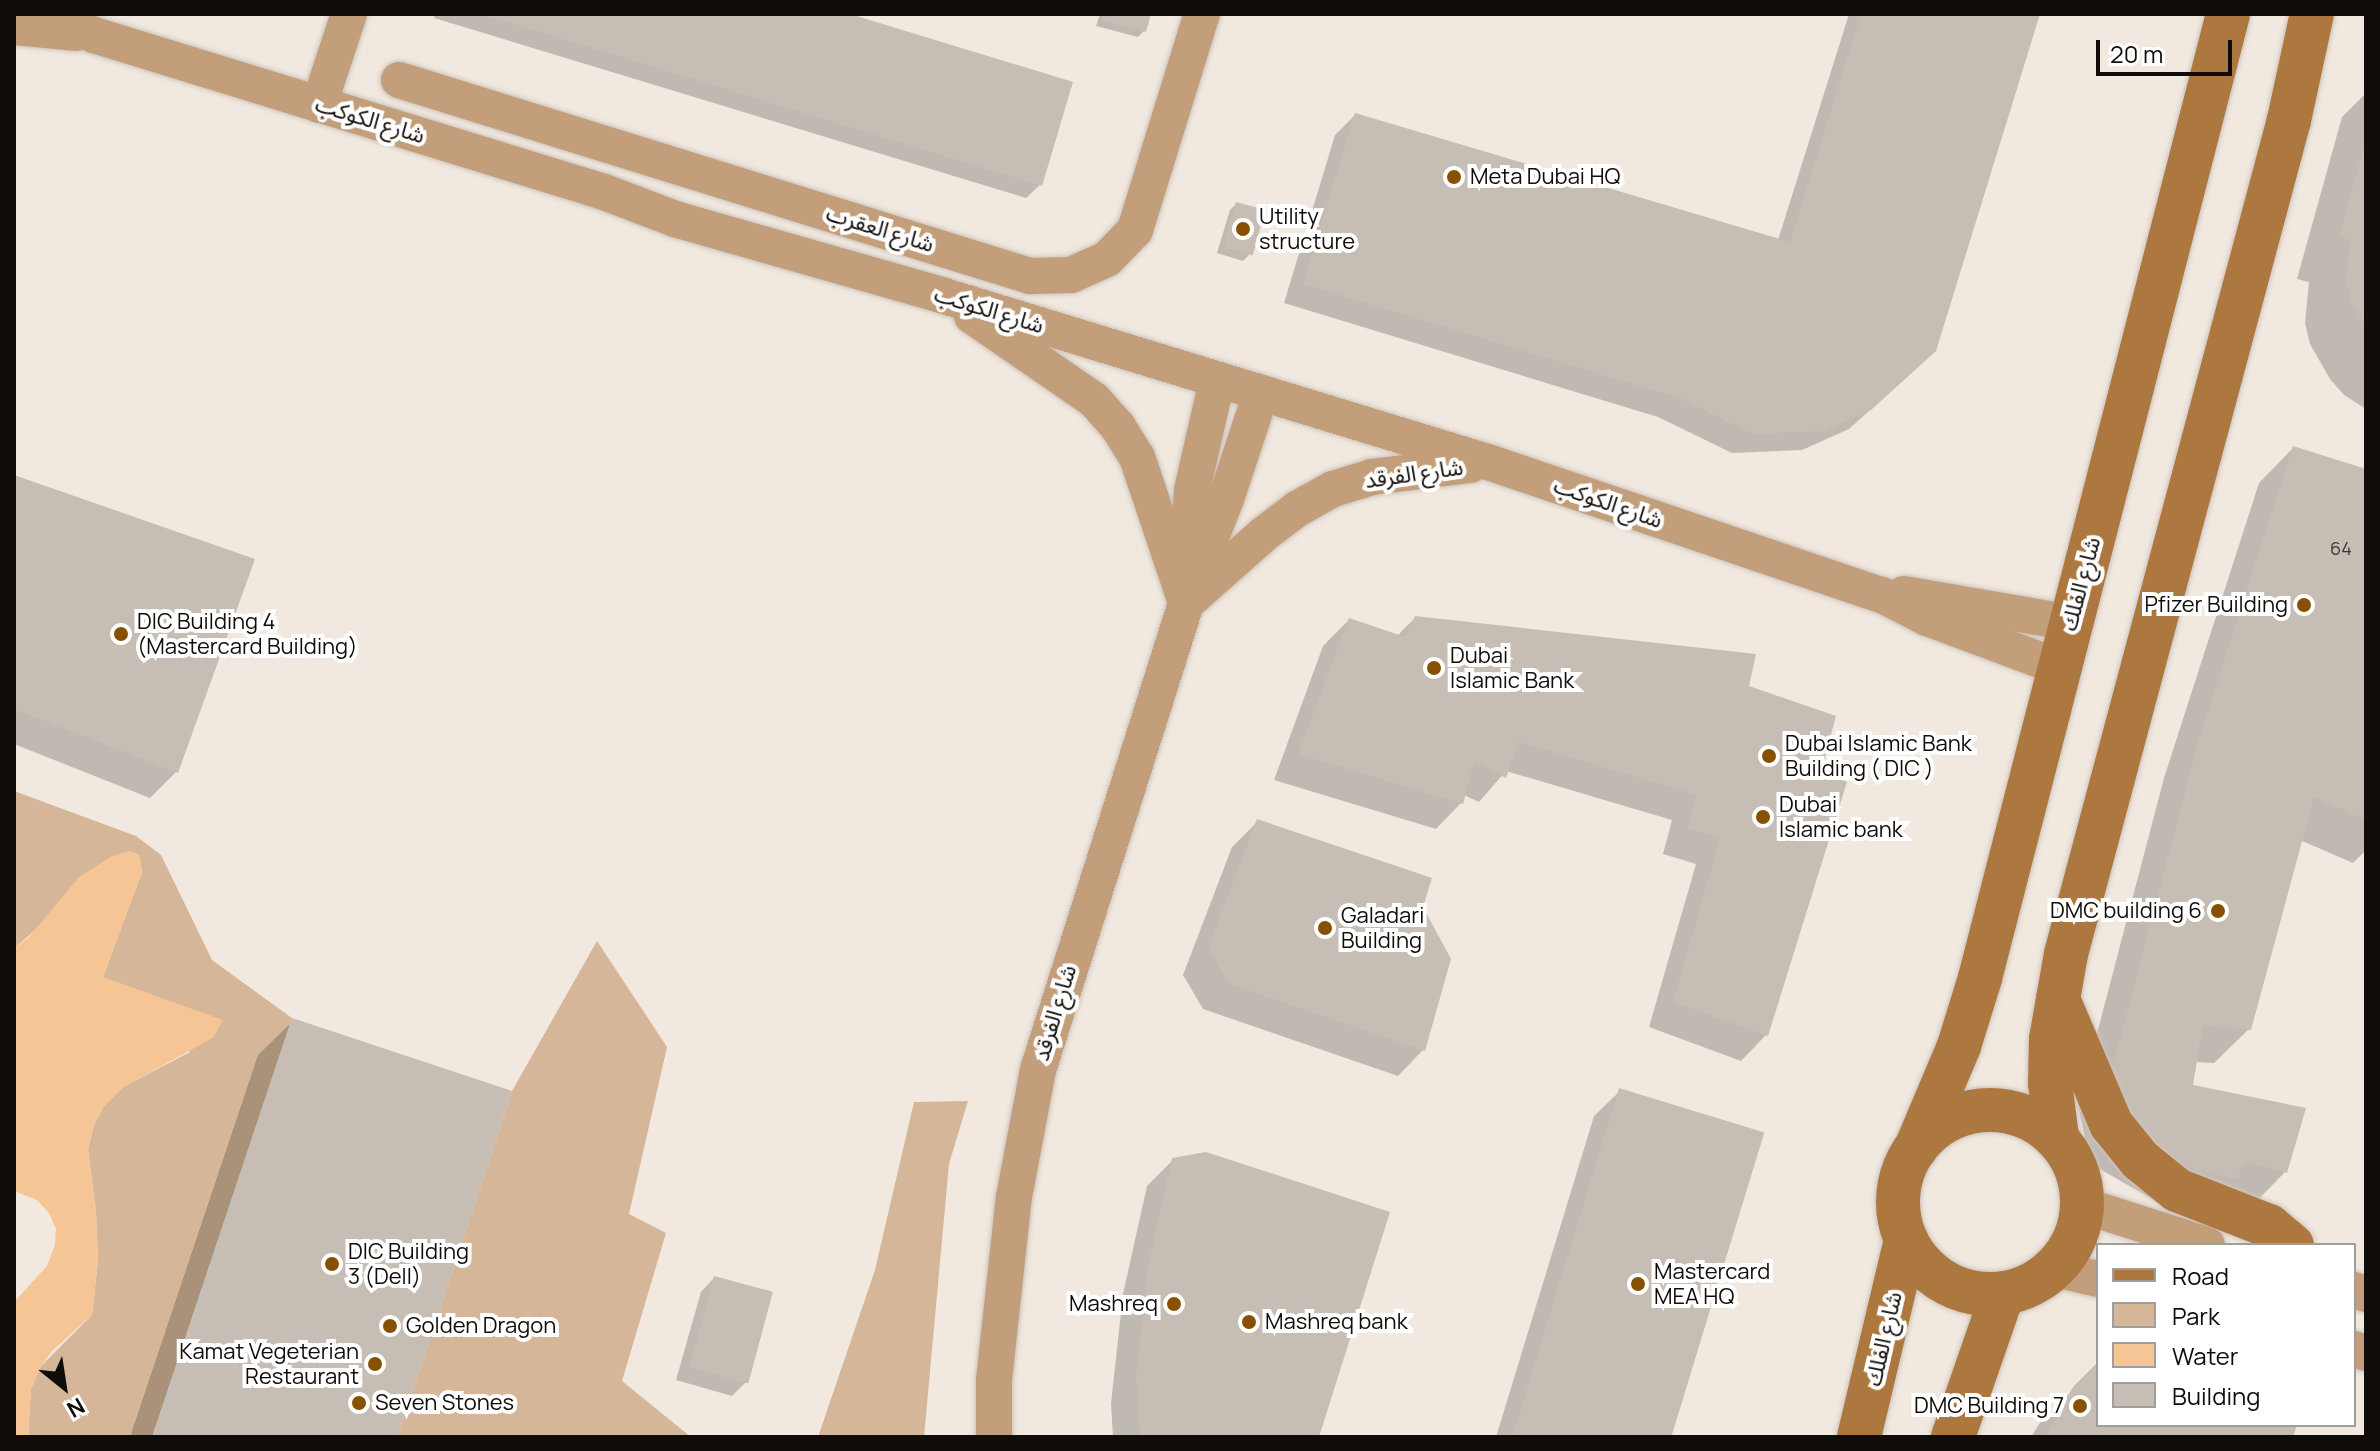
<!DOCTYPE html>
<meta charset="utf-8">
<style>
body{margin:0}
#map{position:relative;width:2380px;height:1451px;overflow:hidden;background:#f1e8df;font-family:Manrope,"Noto Sans Arabic",sans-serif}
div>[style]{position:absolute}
.green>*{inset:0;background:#d5b699}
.water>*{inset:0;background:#f6c595}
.shadow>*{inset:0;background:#0003}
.building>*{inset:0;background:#c6bdb4;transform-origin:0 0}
.roads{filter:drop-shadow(0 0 2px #cdc5bd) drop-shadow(0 0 2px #cdc5bd)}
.street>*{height:36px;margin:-18px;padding:0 18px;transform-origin:18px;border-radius:18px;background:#c29e7b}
.secondary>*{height:44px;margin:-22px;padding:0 22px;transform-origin:22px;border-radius:22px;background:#ad7840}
.secondary>.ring{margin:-22px;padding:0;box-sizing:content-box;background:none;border:44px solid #ad7840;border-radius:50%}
.dots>*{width:22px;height:22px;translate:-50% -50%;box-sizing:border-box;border:4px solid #fff;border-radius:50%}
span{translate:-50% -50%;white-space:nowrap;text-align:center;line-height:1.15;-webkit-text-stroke:8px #fff;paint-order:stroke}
.number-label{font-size:18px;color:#3d3834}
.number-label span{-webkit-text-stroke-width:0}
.street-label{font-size:22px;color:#0f0c09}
.poi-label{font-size:22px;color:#0f0c09}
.left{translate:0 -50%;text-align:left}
.right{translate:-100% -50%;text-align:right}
.frame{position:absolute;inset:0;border:16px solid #0f0c09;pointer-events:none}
.legend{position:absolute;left:2096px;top:1243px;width:260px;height:184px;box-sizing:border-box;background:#fff;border:2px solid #9f9e9d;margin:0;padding:10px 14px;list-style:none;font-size:24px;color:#0f0c09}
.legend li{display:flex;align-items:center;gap:16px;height:40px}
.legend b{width:40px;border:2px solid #9f9e9d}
.north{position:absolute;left:24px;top:1347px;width:80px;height:80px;-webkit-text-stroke:6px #fff;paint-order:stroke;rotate:150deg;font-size:22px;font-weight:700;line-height:32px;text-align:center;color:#0f0c09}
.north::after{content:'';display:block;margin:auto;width:28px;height:36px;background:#0f0c09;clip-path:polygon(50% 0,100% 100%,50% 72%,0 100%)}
.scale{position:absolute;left:2096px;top:40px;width:136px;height:36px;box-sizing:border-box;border:4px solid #0f0c09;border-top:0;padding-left:10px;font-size:24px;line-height:28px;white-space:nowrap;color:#0f0c09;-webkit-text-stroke:6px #fff;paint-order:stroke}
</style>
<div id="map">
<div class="green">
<i style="clip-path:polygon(14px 791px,136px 836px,161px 855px,212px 960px,292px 1018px,152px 1437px,28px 1437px,31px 1389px,41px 1366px,92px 1315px,98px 1260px,96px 1212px,88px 1149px,94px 1125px,104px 1106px,123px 1087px,190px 1052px,103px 977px,142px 872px,139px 855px,129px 851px,14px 948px)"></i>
<i style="clip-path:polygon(597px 941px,667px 1047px,629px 1214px,666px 1233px,622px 1381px,691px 1437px,397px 1437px,512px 1091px)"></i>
<i style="clip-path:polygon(968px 1101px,949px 1164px,924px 1437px,818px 1437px,875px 1270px,914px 1102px)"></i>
</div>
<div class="water">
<i style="clip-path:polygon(129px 851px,139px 855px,142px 872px,103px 977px,223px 1020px,213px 1038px,123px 1087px,104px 1106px,94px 1125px,88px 1149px,96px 1212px,98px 1260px,92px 1315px,52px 1351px,41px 1366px,31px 1389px,28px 1437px,14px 1437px,14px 1302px,47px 1266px,55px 1245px,56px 1229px,49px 1213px,37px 1200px,14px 1191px,14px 948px,29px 937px,79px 877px,112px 856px)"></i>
</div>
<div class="shadow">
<i style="clip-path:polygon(435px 14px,843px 14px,1040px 185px,1026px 198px,434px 18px)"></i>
<i style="clip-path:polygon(1100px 14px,1149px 14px,1144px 31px,1138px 37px,1096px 26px)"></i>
<i style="clip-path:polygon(1849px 14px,2038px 14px,1914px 370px,1849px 429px,1802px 450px,1732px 453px,1658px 417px,1284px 303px,1335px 135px,1355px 115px,1778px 240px)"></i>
<i style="clip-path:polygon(2366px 93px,2366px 409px,2344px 395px,2330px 379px,2310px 344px,2305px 323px,2309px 282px,2297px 279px,2342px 117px)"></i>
<i style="clip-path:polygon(1236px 204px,1249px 255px,1243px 261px,1217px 253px,1230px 210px)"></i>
<i style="clip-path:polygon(2293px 448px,2366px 471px,2366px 850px,2353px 863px,2300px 840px,2249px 1029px,2214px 1063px,2195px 1062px,2190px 1087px,2285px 1172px,2251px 1207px,2161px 1204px,2091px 1164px,2078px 1106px,2164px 778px,2259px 483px)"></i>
<i style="clip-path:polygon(14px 477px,252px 560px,176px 772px,150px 798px,14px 744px)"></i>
<i style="clip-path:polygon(1415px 618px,1747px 687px,1818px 772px,1766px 1035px,1741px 1061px,1649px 1027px,1696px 864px,1663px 854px,1672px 820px,1506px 771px,1479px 802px,1464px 795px,1461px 803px,1436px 829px,1274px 780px,1323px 646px,1349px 620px,1397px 636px)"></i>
<i style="clip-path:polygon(1258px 821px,1421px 908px,1449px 959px,1423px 1050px,1398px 1076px,1203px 1009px,1183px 975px,1232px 847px)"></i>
<i style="clip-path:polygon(293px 1021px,394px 1437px,130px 1437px,258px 1055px)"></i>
<i style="clip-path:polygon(1620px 1091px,1669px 1437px,1496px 1437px,1594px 1116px)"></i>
<i style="clip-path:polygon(1173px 1160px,1317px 1437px,1113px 1437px,1111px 1404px,1123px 1294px,1147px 1186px)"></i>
<i style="clip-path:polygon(714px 1278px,746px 1382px,732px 1396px,676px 1380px,701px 1292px)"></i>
<i style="clip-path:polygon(2098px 1365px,2098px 1425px,2295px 1425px,2291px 1437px,2031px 1437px,2039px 1424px)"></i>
</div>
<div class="building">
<i style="clip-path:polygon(481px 14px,850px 14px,1073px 82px,1042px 186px)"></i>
<i style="clip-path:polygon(1103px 14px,1151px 14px,1146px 32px,1101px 20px)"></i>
<i style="clip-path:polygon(1861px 14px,2040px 14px,1936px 351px,1871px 410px,1824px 431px,1753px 434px,1679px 398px,1303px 284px,1355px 113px,1790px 242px)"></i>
<i style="clip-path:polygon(2366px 140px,2366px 328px,2351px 301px,2346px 280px,2350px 240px,2339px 236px)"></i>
<i style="left:1236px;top:202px;width:30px;height:47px;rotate:15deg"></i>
<i style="clip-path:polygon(2293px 446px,2366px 469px,2366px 820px,2314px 797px,2251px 1030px,2203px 1025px,2193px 1085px,2306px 1108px,2287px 1173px,2245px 1161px,2237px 1179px,2196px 1170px,2125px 1129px,2112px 1070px,2198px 742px)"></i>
<i style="clip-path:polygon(14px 475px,255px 559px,178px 773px,14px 709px)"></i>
<i style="clip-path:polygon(1415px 616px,1756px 654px,1749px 686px,1836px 716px,1821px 771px,1847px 782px,1768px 1036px,1673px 1002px,1720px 838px,1687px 829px,1697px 795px,1519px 742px,1506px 778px,1474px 762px,1463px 804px,1298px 754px,1349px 618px,1405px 637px)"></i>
<i style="clip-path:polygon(1257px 819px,1432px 878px,1423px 907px,1451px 959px,1425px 1051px,1229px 984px,1208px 948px)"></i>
<i style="clip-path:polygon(292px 1018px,512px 1091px,397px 1437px,152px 1437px)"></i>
<i style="left:1619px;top:1088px;width:152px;height:365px;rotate:17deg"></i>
<i style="clip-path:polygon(1206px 1152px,1390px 1212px,1319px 1437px,1140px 1437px,1136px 1377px,1148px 1267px,1172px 1158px)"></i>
<i style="left:714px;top:1276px;width:61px;height:95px;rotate:15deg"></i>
<i style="clip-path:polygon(2098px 1362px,2098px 1425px,2297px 1425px,2293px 1437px,2045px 1437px,2073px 1387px)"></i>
</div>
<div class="roads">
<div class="street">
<i style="left:48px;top:14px;width:51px;rotate:24.5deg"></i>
<i style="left:94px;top:35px;width:534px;rotate:17.11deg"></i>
<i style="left:604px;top:192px;width:76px;rotate:20.8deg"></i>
<i style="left:675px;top:219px;width:277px;rotate:15.9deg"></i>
<i style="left:941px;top:295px;width:575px;rotate:16.99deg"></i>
<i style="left:1491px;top:463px;width:413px;rotate:18.7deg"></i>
<i style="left:1882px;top:595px;width:51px;rotate:27.1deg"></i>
<i style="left:1927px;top:618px;width:141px;rotate:20.4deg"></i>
<i style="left:14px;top:27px;width:62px;rotate:5.5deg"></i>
<i style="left:399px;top:80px;width:661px;rotate:17.26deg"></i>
<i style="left:1030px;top:276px;width:41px;rotate:-1.4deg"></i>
<i style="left:1071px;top:275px;width:39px;rotate:-24deg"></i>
<i style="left:1107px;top:259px;width:40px;rotate:-46deg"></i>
<i style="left:1135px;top:230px;width:226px;rotate:-72.8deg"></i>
<i style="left:319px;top:105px;width:96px;rotate:-71.8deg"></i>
<i style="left:972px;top:316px;width:148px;rotate:34.5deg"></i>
<i style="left:1094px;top:400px;width:36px;rotate:48deg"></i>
<i style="left:1118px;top:427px;width:36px;rotate:58deg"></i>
<i style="left:1137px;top:457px;width:154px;rotate:71.4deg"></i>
<i style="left:1186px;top:577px;width:87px;rotate:-86.1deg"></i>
<i style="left:1192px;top:490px;width:112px;rotate:-77.1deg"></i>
<i style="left:1904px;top:594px;width:170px;rotate:9.8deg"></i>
<i style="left:1193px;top:597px;width:95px;rotate:-41.6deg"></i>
<i style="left:1264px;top:534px;width:41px;rotate:-37.1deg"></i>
<i style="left:1297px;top:509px;width:41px;rotate:-29.1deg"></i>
<i style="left:1333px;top:489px;width:41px;rotate:-17.1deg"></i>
<i style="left:1372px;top:477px;width:99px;rotate:-7deg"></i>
<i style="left:2082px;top:1205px;width:131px;rotate:17.7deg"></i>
<i style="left:2054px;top:1269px;width:45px;rotate:12.8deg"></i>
<i style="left:2354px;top:1290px;width:13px;rotate:18deg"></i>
<i style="left:2354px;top:1349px;width:13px;rotate:18deg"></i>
<i style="left:994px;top:1437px;width:57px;rotate:-90deg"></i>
<i style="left:994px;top:1380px;width:184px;rotate:-83.8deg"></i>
<i style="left:1014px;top:1197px;width:129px;rotate:-79.3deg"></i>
<i style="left:1038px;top:1070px;width:490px;rotate:-72.4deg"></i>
<i style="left:1186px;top:603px;width:111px;rotate:-69deg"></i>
<i style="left:1226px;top:499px;width:112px;rotate:-71.7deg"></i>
</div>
<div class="secondary">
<i style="left:2058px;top:999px;width:136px;rotate:67deg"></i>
<i style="left:2111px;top:1124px;width:46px;rotate:51.1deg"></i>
<i style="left:2140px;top:1160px;width:48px;rotate:39deg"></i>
<i style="left:2177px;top:1190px;width:99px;rotate:21.4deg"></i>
<i style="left:2269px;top:1226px;width:30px;rotate:40deg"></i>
<i class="ring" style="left:1898px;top:1110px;width:140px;height:140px"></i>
<i style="left:2057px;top:1137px;width:54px;rotate:-97.4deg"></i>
<i style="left:2050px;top:1083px;width:44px;rotate:-88.7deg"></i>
<i style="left:2051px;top:1039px;width:86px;rotate:-80deg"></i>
<i style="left:2066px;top:954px;width:863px;rotate:-75.03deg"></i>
<i style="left:2289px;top:120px;width:108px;rotate:-77.8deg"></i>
<i style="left:1916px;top:1148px;width:111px;rotate:-67.1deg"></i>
<i style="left:1959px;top:1046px;width:71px;rotate:-72.8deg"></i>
<i style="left:1980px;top:978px;width:995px;rotate:-75.57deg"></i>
<i style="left:1859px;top:1437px;width:203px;rotate:-76.6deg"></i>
<i style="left:1953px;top:1437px;width:152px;rotate:-70.9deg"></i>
</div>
</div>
<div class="dots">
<i style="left:1454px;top:177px;background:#885101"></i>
<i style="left:1243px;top:229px;background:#885101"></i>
<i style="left:2304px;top:605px;background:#885101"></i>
<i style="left:121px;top:634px;background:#885101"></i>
<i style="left:1434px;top:668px;background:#885101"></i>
<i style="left:1769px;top:756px;background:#885101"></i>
<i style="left:1763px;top:817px;background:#885101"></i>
<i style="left:2218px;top:911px;background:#885101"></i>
<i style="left:1325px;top:928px;background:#885101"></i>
<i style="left:332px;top:1264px;background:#885101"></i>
<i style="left:1638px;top:1284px;background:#885101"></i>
<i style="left:1174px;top:1304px;background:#885101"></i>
<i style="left:1249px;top:1322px;background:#885101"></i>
<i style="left:390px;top:1326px;background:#885101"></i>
<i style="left:375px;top:1364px;background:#885101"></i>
<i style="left:359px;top:1403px;background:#885101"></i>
<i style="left:2080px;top:1406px;background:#885101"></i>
</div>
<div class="number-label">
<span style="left:2341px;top:548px">64</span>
</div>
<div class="street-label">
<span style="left:370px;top:120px;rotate:17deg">شارع الكوكب</span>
<span style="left:880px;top:229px;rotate:17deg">شارع العقرب</span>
<span style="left:989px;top:310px;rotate:17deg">شارع الكوكب</span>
<span style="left:1414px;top:474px;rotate:-8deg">شارع الفرقد</span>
<span style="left:1608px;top:503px;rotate:19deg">شارع الكوكب</span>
<span style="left:2081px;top:584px;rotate:-75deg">شارع الفلك</span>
<span style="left:1055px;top:1013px;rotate:-73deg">شارع الفرقد</span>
<span style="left:1884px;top:1339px;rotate:-77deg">شارع الفلك</span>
</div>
<div class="poi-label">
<span class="left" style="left:1470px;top:177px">Meta Dubai HQ</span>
<span class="left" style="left:1259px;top:229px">Utility<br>structure</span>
<span class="right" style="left:2288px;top:605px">Pfizer Building</span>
<span class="left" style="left:137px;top:634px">DIC Building 4<br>(Mastercard Building)</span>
<span class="left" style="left:1450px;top:668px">Dubai<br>Islamic Bank</span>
<span class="left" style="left:1785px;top:756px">Dubai Islamic Bank<br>Building ( DIC )</span>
<span class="left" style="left:1779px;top:817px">Dubai<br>Islamic bank</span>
<span class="right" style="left:2202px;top:911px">DMC building 6</span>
<span class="left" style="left:1341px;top:928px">Galadari<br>Building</span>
<span class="left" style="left:348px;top:1264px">DIC Building<br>3 (Dell)</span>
<span class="left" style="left:1654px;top:1284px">Mastercard<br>MEA HQ</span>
<span class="right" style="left:1158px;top:1304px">Mashreq</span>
<span class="left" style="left:1265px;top:1322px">Mashreq bank</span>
<span class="left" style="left:406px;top:1326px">Golden Dragon</span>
<span class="right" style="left:359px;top:1364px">Kamat Vegeterian<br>Restaurant</span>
<span class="left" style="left:375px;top:1403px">Seven Stones</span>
<span class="right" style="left:2064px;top:1406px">DMC Building 7</span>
</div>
<div class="frame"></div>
<ul class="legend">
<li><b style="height:10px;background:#ad7840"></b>Road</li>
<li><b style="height:22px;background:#d5b699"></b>Park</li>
<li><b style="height:22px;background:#f6c595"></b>Water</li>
<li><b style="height:22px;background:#c6bdb4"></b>Building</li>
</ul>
<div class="north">N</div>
<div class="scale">20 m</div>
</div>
